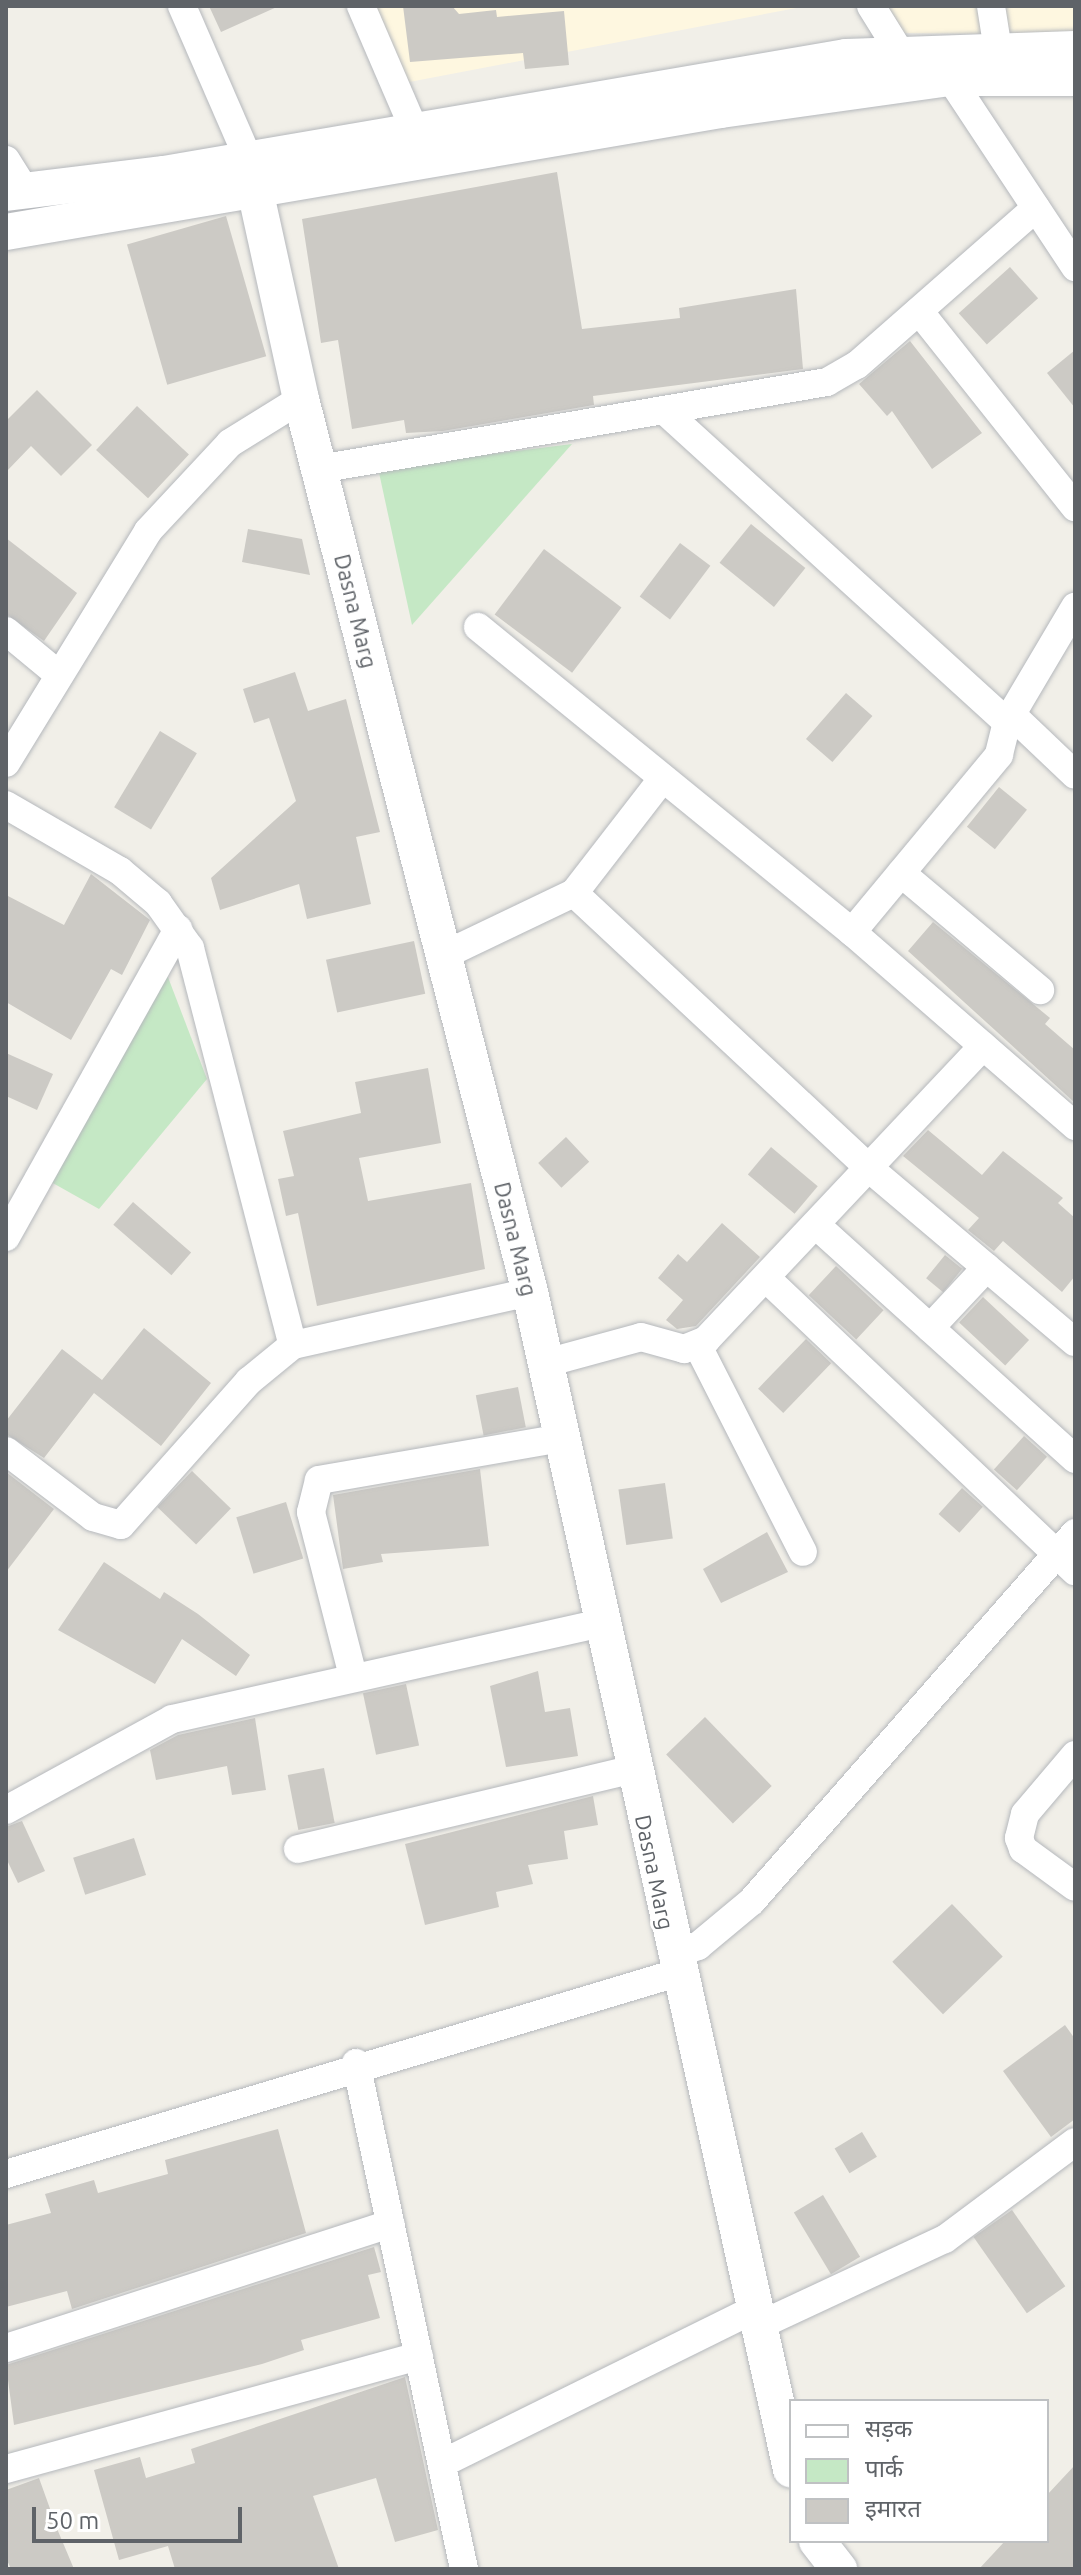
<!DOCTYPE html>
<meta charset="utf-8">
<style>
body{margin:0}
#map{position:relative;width:1081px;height:2575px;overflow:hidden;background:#f1efe8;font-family:Ubuntu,"Noto Sans Devanagari",sans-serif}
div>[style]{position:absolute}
.commercial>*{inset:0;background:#fef7e0}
.green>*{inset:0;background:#c5e8c5}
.building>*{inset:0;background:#cccac5;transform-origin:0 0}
.roads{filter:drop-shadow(0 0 2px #b5b8bc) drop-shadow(0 0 2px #b5b8bc)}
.minor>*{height:28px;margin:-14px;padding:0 14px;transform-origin:14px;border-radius:14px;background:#fff}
.tertiary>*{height:36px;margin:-18px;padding:0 18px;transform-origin:18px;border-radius:18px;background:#fff}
span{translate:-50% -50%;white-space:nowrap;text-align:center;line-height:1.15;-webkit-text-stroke:6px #fff;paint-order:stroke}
.street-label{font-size:22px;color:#5f6368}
.frame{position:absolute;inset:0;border:8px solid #5f6368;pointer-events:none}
.legend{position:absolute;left:789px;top:2399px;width:260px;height:144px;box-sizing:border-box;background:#fff;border:2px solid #bfc1c3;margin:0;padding:10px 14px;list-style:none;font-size:24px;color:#5f6368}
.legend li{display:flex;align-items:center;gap:16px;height:40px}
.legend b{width:40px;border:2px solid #bfc1c3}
.scale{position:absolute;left:32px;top:2507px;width:210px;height:36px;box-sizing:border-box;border:4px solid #5f6368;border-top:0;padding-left:10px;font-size:24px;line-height:28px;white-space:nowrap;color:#5f6368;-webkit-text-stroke:6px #fff;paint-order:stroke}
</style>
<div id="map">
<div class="commercial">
<i style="clip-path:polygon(372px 6px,807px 6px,404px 83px)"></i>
<i style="clip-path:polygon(883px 6px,1075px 6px,1075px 35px,898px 33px)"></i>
</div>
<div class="green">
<i style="clip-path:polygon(572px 444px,412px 625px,378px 468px)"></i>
<i style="clip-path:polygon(166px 972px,207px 1079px,99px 1209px,51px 1182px)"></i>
</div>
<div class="building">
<i style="clip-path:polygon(209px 6px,279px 6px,221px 32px)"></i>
<i style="clip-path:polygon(403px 6px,452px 6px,459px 14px,496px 10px,497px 17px,564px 11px,569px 65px,525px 69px,523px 53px,410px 62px)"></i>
<i style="clip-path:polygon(557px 172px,582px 329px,680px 318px,679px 308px,796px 289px,803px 369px,593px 396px,594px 405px,443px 431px,406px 433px,404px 420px,352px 429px,338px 340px,321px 343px,302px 219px)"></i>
<i style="left:226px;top:216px;width:146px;height:103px;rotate:74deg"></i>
<i style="left:1010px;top:267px;width:42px;height:69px;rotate:48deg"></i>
<i style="clip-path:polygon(910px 341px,982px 433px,932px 469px,892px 411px,887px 416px,859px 384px)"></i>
<i style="clip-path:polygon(1075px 350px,1075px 408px,1047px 373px)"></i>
<i style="clip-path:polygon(37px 390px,92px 445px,61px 476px,31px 446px,6px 472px,6px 421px)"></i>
<i style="left:137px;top:406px;width:71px;height:60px;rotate:43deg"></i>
<i style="left:751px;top:524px;width:70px;height:50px;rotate:39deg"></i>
<i style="clip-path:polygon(248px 529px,302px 539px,310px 575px,242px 562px)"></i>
<i style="clip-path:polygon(6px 538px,77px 593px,44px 641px,6px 614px)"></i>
<i style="left:680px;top:543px;width:38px;height:67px;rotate:37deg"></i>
<i style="left:544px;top:549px;width:97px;height:82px;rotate:37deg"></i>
<i style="clip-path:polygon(295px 672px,308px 711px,346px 699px,380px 832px,356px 837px,371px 904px,307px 919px,299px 884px,220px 910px,211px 878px,296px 801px,269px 718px,254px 723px,243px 689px)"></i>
<i style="left:846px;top:693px;width:35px;height:61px;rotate:41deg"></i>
<i style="left:160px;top:731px;width:43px;height:89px;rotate:31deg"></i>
<i style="left:999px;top:787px;width:36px;height:51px;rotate:39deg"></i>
<i style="clip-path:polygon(91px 874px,150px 920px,122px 975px,111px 969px,71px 1040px,6px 1002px,6px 895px,64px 925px)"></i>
<i style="clip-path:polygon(933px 922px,1050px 1018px,1045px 1024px,1075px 1050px,1075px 1103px,908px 951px)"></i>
<i style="left:414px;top:941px;width:54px;height:90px;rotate:78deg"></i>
<i style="clip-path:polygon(6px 1053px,53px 1074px,37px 1110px,6px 1096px)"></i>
<i style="clip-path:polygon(428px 1068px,441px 1143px,359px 1158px,368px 1201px,471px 1183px,485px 1269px,317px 1306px,298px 1213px,286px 1216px,278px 1179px,294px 1176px,283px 1131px,361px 1113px,355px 1082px)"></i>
<i style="clip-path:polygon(928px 1130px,982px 1175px,1003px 1151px,1063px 1198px,1058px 1203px,1075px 1218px,1075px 1276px,1062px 1292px,1003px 1241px,994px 1251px,968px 1230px,979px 1218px,903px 1156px)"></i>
<i style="left:566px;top:1137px;width:34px;height:38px;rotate:47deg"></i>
<i style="left:771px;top:1147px;width:61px;height:36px;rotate:40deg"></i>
<i style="left:133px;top:1202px;width:77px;height:30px;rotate:41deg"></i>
<i style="clip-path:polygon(722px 1223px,760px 1257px,696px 1326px,677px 1329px,666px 1320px,683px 1300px,658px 1278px,678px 1254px,687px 1262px)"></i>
<i style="left:945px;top:1255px;width:22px;height:30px;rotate:39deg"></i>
<i style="left:836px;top:1266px;width:65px;height:40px;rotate:43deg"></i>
<i style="left:983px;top:1297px;width:63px;height:35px;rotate:43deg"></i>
<i style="clip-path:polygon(144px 1328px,211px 1383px,161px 1446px,94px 1393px,44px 1458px,6px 1434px,6px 1421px,62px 1349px,102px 1380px)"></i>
<i style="left:806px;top:1339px;width:35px;height:69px;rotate:44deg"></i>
<i style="left:518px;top:1387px;width:41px;height:43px;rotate:79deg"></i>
<i style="left:1024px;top:1436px;width:31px;height:45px;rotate:42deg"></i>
<i style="clip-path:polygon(480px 1469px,489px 1546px,381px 1554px,383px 1562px,343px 1569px,333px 1495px)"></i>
<i style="left:192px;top:1471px;width:54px;height:50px;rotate:44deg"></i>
<i style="clip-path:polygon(6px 1472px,54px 1509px,6px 1572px)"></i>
<i style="left:665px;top:1483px;width:56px;height:47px;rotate:82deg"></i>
<i style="left:962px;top:1488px;width:28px;height:35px;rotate:42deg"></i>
<i style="left:286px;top:1502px;width:59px;height:52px;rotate:73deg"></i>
<i style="clip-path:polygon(767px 1532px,788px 1572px,721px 1603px,703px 1569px)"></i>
<i style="clip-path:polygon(104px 1562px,160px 1599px,164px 1592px,198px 1614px,250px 1655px,236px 1676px,182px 1639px,155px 1684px,58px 1630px)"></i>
<i style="clip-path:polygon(538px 1671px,545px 1712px,570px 1708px,578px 1756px,506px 1767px,490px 1686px)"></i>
<i style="left:406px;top:1684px;width:63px;height:44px;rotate:78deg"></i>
<i style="left:705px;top:1717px;width:96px;height:54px;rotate:46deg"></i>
<i style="clip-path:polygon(255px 1718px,266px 1790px,232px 1795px,227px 1766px,156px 1780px,150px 1750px,178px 1735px)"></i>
<i style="left:324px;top:1768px;width:56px;height:37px;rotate:79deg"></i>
<i style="clip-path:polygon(593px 1796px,598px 1825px,564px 1831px,568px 1859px,528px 1865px,533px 1884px,496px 1892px,499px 1907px,425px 1925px,405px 1844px)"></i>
<i style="clip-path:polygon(22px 1821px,45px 1871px,18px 1883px,6px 1858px,6px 1827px)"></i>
<i style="left:134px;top:1838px;width:39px;height:64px;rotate:72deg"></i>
<i style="left:952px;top:1904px;width:73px;height:83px;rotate:46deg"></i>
<i style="clip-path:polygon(1065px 2025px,1075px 2039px,1075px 2119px,1051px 2137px,1003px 2071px)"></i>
<i style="clip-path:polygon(278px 2129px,306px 2233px,72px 2309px,67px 2291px,6px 2307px,6px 2225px,51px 2213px,45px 2194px,94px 2180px,98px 2193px,168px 2174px,165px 2160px)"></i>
<i style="left:862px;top:2132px;width:29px;height:32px;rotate:59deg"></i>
<i style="left:823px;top:2195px;width:72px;height:34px;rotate:59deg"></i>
<i style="left:1012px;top:2210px;width:93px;height:47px;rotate:55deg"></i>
<i style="clip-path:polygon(374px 2247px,381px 2272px,368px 2275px,380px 2318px,301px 2340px,304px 2350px,262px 2364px,14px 2425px,6px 2365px)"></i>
<i style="clip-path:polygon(405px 2377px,438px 2530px,395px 2542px,376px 2478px,313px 2496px,339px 2569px,175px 2569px,168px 2546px,119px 2560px,94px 2470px,140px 2457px,146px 2478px,195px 2463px,191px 2449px)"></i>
<i style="clip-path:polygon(1075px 2465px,1075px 2569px,979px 2569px,1005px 2541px,1047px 2541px,1047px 2495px)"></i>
<i style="clip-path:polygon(39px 2478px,58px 2531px,74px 2569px,11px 2569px,6px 2558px,6px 2490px)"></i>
</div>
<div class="roads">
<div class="minor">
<i style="left:182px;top:6px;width:166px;rotate:66.5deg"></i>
<i style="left:361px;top:6px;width:134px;rotate:66.7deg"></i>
<i style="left:871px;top:6px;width:53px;rotate:58.1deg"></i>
<i style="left:991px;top:6px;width:45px;rotate:81deg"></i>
<i style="left:950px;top:78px;width:227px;rotate:56.5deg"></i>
<i style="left:6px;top:160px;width:36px;rotate:58deg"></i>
<i style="left:919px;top:311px;width:251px;rotate:51.5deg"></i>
<i style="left:667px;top:413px;width:459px;rotate:42.3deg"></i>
<i style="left:1007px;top:722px;width:34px;rotate:104deg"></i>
<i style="left:999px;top:755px;width:230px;rotate:129.7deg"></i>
<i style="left:319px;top:469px;width:515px;rotate:-9.72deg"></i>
<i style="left:827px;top:382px;width:34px;rotate:-30deg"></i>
<i style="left:857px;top:365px;width:238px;rotate:-41.3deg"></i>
<i style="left:478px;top:627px;width:483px;rotate:39.2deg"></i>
<i style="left:852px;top:932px;width:296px;rotate:41deg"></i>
<i style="left:6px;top:631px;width:67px;rotate:39.6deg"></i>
<i style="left:1011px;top:714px;width:88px;rotate:43.6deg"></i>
<i style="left:1007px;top:722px;width:134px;rotate:-59.4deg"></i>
<i style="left:6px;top:763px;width:272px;rotate:-58.5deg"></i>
<i style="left:148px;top:531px;width:120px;rotate:-47deg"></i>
<i style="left:230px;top:443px;width:84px;rotate:-31.8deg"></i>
<i style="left:6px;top:805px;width:132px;rotate:30.1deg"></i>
<i style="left:120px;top:871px;width:50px;rotate:40.1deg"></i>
<i style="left:158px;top:903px;width:55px;rotate:54.6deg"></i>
<i style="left:190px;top:948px;width:410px;rotate:75.5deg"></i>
<i style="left:901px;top:873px;width:182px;rotate:40.1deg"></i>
<i style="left:574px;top:893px;width:405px;rotate:43deg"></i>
<i style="left:870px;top:1169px;width:268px;rotate:40.2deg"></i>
<i style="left:444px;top:955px;width:144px;rotate:-25.5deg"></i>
<i style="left:574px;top:893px;width:145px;rotate:-52.3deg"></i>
<i style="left:816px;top:1225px;width:349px;rotate:42.1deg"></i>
<i style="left:6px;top:1237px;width:353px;rotate:-60.8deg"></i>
<i style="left:766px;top:1278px;width:426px;rotate:43.5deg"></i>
<i style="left:930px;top:1328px;width:83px;rotate:-46.9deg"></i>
<i style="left:698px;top:1346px;width:231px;rotate:63deg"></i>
<i style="left:546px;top:1363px;width:98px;rotate:-15.3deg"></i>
<i style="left:641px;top:1337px;width:45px;rotate:15.6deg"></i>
<i style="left:684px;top:1349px;width:24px;rotate:-22deg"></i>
<i style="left:706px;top:1340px;width:404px;rotate:-46.7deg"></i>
<i style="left:6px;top:1451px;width:109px;rotate:37.2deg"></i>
<i style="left:93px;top:1517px;width:29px;rotate:16deg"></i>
<i style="left:121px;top:1525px;width:193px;rotate:-48.4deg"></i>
<i style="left:249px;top:1381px;width:57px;rotate:-39.3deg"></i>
<i style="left:293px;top:1345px;width:243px;rotate:-12.6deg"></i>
<i style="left:353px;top:1676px;width:169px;rotate:-104.4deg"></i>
<i style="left:311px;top:1512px;width:33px;rotate:-76deg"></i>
<i style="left:319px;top:1480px;width:247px;rotate:-9.8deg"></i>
<i style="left:1075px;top:1755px;width:77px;rotate:130.3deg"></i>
<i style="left:1025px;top:1814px;width:25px;rotate:104deg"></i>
<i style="left:1019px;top:1838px;width:12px;rotate:70deg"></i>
<i style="left:1023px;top:1849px;width:64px;rotate:36.2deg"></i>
<i style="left:6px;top:1810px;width:189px;rotate:-28.7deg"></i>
<i style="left:172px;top:1719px;width:441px;rotate:-12.6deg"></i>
<i style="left:298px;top:1849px;width:344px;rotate:-13.4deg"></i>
<i style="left:673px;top:1955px;width:27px;rotate:-20deg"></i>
<i style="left:698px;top:1946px;width:70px;rotate:-39.8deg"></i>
<i style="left:752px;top:1901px;width:490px;rotate:-48.7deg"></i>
<i style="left:356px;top:2063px;width:517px;rotate:77.95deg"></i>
<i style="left:6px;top:2174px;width:704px;rotate:-16.68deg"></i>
<i style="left:756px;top:2327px;width:208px;rotate:-25deg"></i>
<i style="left:945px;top:2239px;width:162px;rotate:-36.7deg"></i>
<i style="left:6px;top:2348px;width:404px;rotate:-17.9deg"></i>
<i style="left:443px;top:2463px;width:345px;rotate:-26.3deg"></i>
<i style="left:6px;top:2469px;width:428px;rotate:-15.3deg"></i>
</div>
<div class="tertiary">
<i style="left:248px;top:158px;width:247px;rotate:77.6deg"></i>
<i style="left:301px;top:399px;width:922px;rotate:75.62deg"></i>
<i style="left:530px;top:1292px;width:1206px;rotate:77.5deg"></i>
<i style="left:6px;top:193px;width:159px;rotate:-6.9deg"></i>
<i style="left:164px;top:174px;width:692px;rotate:-9.73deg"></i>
<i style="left:846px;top:57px;width:229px;rotate:-2deg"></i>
<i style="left:6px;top:232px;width:725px;rotate:-9.68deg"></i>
<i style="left:721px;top:110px;width:231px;rotate:-8deg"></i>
<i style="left:950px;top:78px;width:125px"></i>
<i style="left:817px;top:2541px;width:36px;rotate:52deg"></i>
</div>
</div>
<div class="street-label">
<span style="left:356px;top:611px;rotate:76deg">Dasna Marg</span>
<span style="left:516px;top:1239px;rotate:76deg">Dasna Marg</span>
<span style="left:655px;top:1872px;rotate:78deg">Dasna Marg</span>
</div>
<div class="frame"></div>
<ul class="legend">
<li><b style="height:10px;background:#fff"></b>सड़क</li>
<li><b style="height:22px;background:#c5e8c5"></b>पार्क</li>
<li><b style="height:22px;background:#cccac5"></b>इमारत</li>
</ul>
<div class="scale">50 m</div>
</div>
